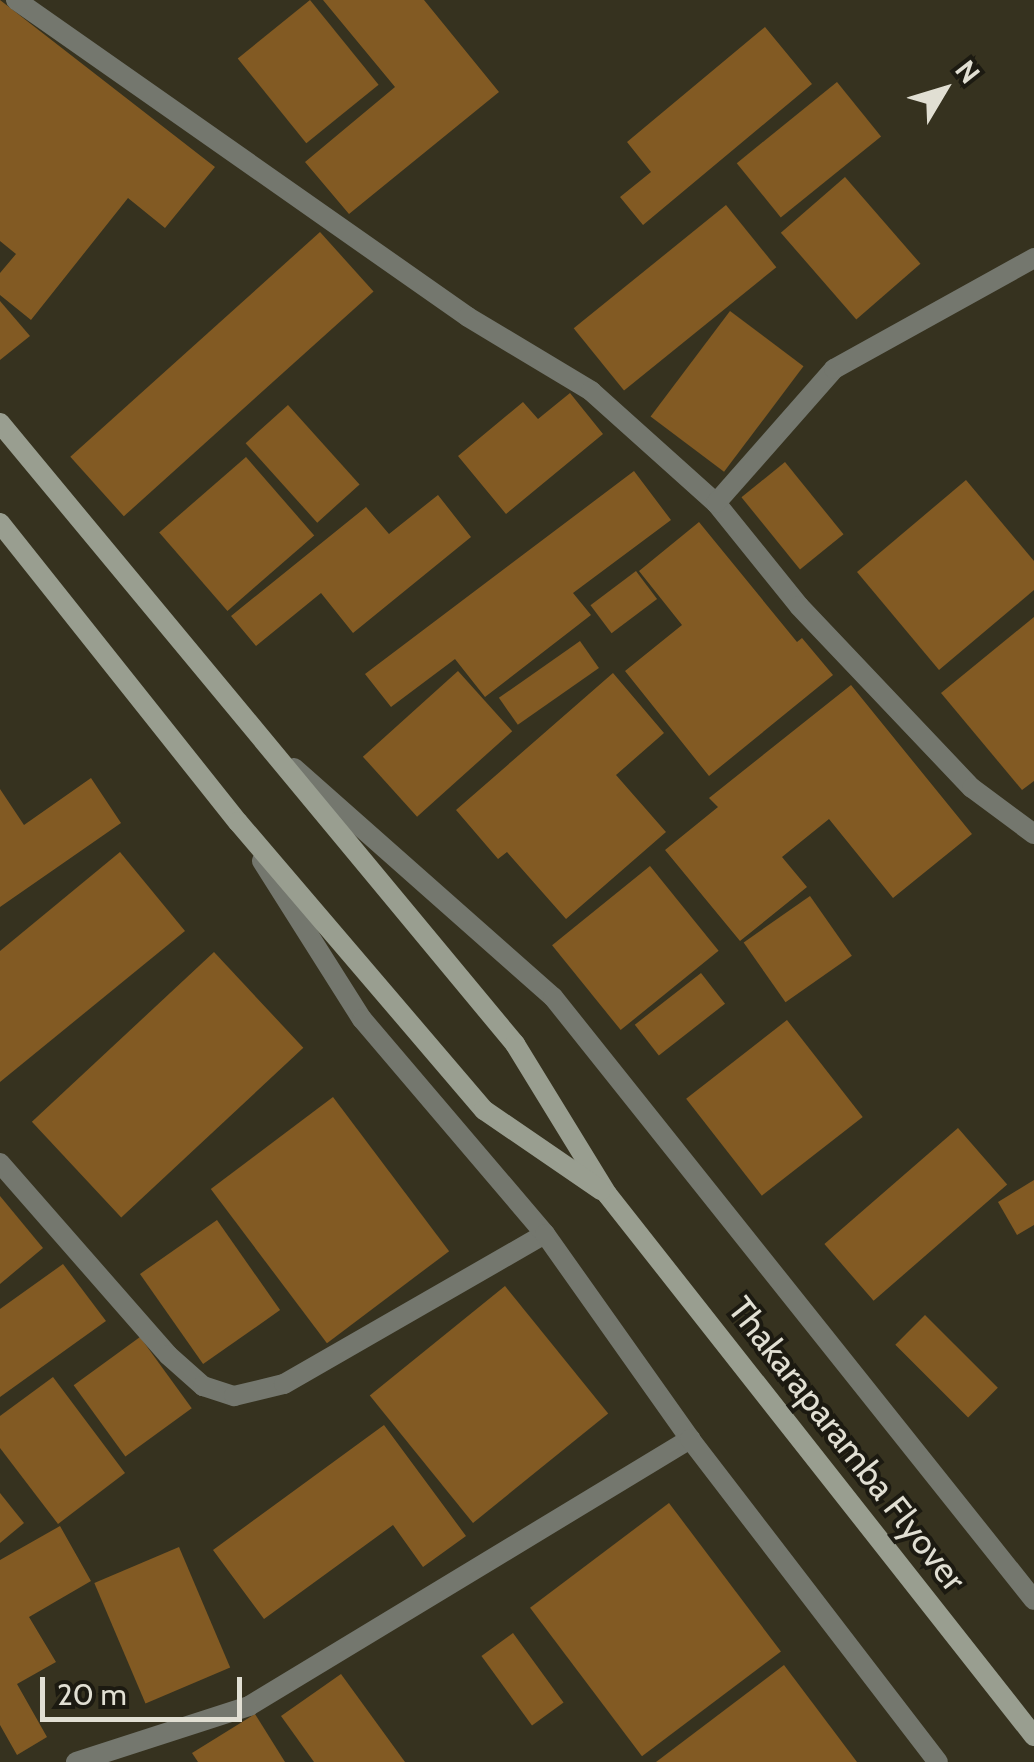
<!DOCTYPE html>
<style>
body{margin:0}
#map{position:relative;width:1034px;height:1762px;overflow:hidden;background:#36321f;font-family:Cabin,sans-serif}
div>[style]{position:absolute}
.building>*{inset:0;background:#825a23;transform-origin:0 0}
.minor>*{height:20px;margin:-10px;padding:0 10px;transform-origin:10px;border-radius:10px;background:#74776e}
.tertiary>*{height:20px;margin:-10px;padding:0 10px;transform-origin:10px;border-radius:10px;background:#74776e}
.secondary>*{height:20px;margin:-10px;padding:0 10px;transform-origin:10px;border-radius:10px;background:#999e90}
span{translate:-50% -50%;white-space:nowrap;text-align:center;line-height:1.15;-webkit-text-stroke:8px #1c1a11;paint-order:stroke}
.street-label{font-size:35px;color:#e1dfd3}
.north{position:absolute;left:894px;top:40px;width:100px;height:100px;-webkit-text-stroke:8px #1c1a11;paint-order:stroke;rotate:52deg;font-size:28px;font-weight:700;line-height:40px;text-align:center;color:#e1dfd3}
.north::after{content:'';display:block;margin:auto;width:35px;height:45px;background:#e1dfd3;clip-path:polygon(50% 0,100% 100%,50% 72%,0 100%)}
.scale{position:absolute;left:40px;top:1677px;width:202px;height:45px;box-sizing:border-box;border:5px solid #e1dfd3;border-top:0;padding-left:12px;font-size:30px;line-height:35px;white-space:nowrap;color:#e1dfd3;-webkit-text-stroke:8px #1c1a11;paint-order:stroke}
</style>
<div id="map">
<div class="building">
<i style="clip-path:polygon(0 0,215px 167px,165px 228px,128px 198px,31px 320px,0 295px,0 273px,16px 254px,0 241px)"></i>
<i style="left:310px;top:0;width:109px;height:93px;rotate:51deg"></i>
<i style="clip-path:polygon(323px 0,424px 0,499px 92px,349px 214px,305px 162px,395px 87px)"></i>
<i style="clip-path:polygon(765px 27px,812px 84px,643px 225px,620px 197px,651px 172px,627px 142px)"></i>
<i style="left:837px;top:82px;width:70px;height:129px;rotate:51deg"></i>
<i style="left:845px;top:177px;width:115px;height:85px;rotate:49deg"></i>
<i style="left:726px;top:205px;width:80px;height:196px;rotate:51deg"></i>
<i style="left:320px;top:232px;width:80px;height:336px;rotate:48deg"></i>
<i style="clip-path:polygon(0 301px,30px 336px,0 360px)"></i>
<i style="left:730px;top:311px;width:92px;height:132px;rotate:37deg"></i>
<i style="clip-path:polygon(570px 393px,603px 434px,506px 514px,458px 456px,523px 402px,538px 419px)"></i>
<i style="left:288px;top:405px;width:107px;height:57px;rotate:48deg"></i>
<i style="left:246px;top:457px;width:104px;height:115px;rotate:49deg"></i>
<i style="left:785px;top:462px;width:93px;height:56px;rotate:51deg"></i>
<i style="clip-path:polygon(634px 471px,671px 520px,573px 593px,591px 615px,485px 697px,455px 659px,391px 707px,365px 674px)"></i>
<i style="clip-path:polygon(966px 480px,1034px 561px,1034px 590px,939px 670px,857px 572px)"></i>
<i style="clip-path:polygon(438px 495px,471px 537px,353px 633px,321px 593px,256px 646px,231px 616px,366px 507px,389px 534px)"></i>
<i style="clip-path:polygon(699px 522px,797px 642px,802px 638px,833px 675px,709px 776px,625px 671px,682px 625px,639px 571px)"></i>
<i style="left:636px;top:571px;width:35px;height:57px;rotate:53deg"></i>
<i style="clip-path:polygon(1034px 617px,1034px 781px,1022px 790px,941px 693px)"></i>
<i style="left:580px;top:641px;width:33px;height:99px;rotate:55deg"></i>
<i style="left:458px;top:671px;width:81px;height:128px;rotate:48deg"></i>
<i style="clip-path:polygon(613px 673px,664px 733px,616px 775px,666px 832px,566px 919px,507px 852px,498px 859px,456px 810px)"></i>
<i style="clip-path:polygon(851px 685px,972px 834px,893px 898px,829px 819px,782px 857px,807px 887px,740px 941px,665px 850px,718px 807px,709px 798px)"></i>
<i style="clip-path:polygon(91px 778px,121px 823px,0 907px,0 789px,24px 825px)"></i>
<i style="clip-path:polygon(120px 852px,185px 931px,0 1082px,0 951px)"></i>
<i style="left:650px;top:866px;width:109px;height:126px;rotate:51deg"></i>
<i style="left:810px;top:896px;width:73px;height:81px;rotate:55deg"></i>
<i style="left:214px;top:952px;width:131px;height:249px;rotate:47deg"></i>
<i style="left:701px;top:973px;width:39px;height:84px;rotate:52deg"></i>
<i style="left:787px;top:1020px;width:123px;height:128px;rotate:52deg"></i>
<i style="left:333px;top:1097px;width:193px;height:153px;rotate:53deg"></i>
<i style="left:958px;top:1128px;width:75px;height:177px;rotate:49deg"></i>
<i style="clip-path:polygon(1034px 1180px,1034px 1225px,1017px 1235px,998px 1202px)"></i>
<i style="clip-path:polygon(0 1196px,43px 1248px,0 1284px)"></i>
<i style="left:217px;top:1220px;width:110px;height:94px;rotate:55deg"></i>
<i style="clip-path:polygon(63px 1264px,106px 1321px,0 1397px,0 1309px)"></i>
<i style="left:505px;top:1286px;width:164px;height:174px;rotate:51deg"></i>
<i style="left:925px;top:1315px;width:103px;height:42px;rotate:45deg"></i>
<i style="left:140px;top:1337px;width:88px;height:82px;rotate:54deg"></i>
<i style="clip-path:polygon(53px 1377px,125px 1473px,58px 1524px,0 1448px,0 1416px)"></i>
<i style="clip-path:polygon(384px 1425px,466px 1536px,423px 1567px,393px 1525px,264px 1619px,213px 1550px)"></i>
<i style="clip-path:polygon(0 1493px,24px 1523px,0 1543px)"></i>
<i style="left:669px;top:1503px;width:186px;height:174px;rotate:53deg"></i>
<i style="clip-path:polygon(60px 1526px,91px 1581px,29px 1617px,56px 1662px,17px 1684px,47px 1737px,17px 1755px,0 1725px,0 1560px)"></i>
<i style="left:179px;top:1547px;width:131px;height:92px;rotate:67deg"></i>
<i style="left:513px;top:1633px;width:86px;height:39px;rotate:54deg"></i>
<i style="clip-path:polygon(784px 1665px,857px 1762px,656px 1762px)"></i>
<i style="clip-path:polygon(341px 1674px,405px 1762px,314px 1762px,281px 1716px)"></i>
<i style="clip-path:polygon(255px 1714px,285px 1762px,198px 1762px,192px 1753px)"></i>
</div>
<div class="minor">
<i style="left:16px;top:0;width:552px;rotate:35.04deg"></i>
<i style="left:468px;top:317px;width:144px;rotate:31deg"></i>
<i style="left:591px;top:391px;width:168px;rotate:41.9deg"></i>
<i style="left:716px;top:503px;width:132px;rotate:51.1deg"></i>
<i style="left:799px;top:606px;width:251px;rotate:46.5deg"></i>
<i style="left:972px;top:788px;width:77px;rotate:36.6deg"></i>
<i style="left:716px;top:503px;width:179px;rotate:-48.6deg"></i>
<i style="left:834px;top:369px;width:229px;rotate:-29deg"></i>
<i style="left:0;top:1163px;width:255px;rotate:48.8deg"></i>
<i style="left:168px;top:1355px;width:47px;rotate:41.5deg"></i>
<i style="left:203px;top:1386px;width:33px;rotate:18deg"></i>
<i style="left:234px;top:1396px;width:51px;rotate:-13.5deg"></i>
<i style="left:284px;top:1384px;width:301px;rotate:-29.9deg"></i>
<i style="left:76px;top:1762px;width:182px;rotate:-17.9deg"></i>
<i style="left:249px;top:1706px;width:516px;rotate:-31.19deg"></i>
</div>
<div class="tertiary">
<i style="left:294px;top:768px;width:346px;rotate:41.5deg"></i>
<i style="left:553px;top:997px;width:771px;rotate:51.42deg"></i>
<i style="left:262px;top:861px;width:187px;rotate:57.7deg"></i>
<i style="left:362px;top:1019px;width:282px;rotate:49.6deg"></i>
<i style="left:545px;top:1234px;width:251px;rotate:54.7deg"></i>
<i style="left:690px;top:1439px;width:407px;rotate:52.5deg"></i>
</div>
<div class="secondary">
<i style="left:0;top:423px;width:807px;rotate:50.33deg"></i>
<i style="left:515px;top:1044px;width:176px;rotate:58.5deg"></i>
<i style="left:607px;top:1194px;width:690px;rotate:51.77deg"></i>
<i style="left:0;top:523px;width:382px;rotate:51.5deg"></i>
<i style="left:238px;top:822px;width:379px;rotate:49.5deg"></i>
<i style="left:484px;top:1110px;width:142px;rotate:34.4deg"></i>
</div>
<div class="street-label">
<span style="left:847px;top:1444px;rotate:52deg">Thakaraparamba Flyover</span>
</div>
<div class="north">N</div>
<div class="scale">20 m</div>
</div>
